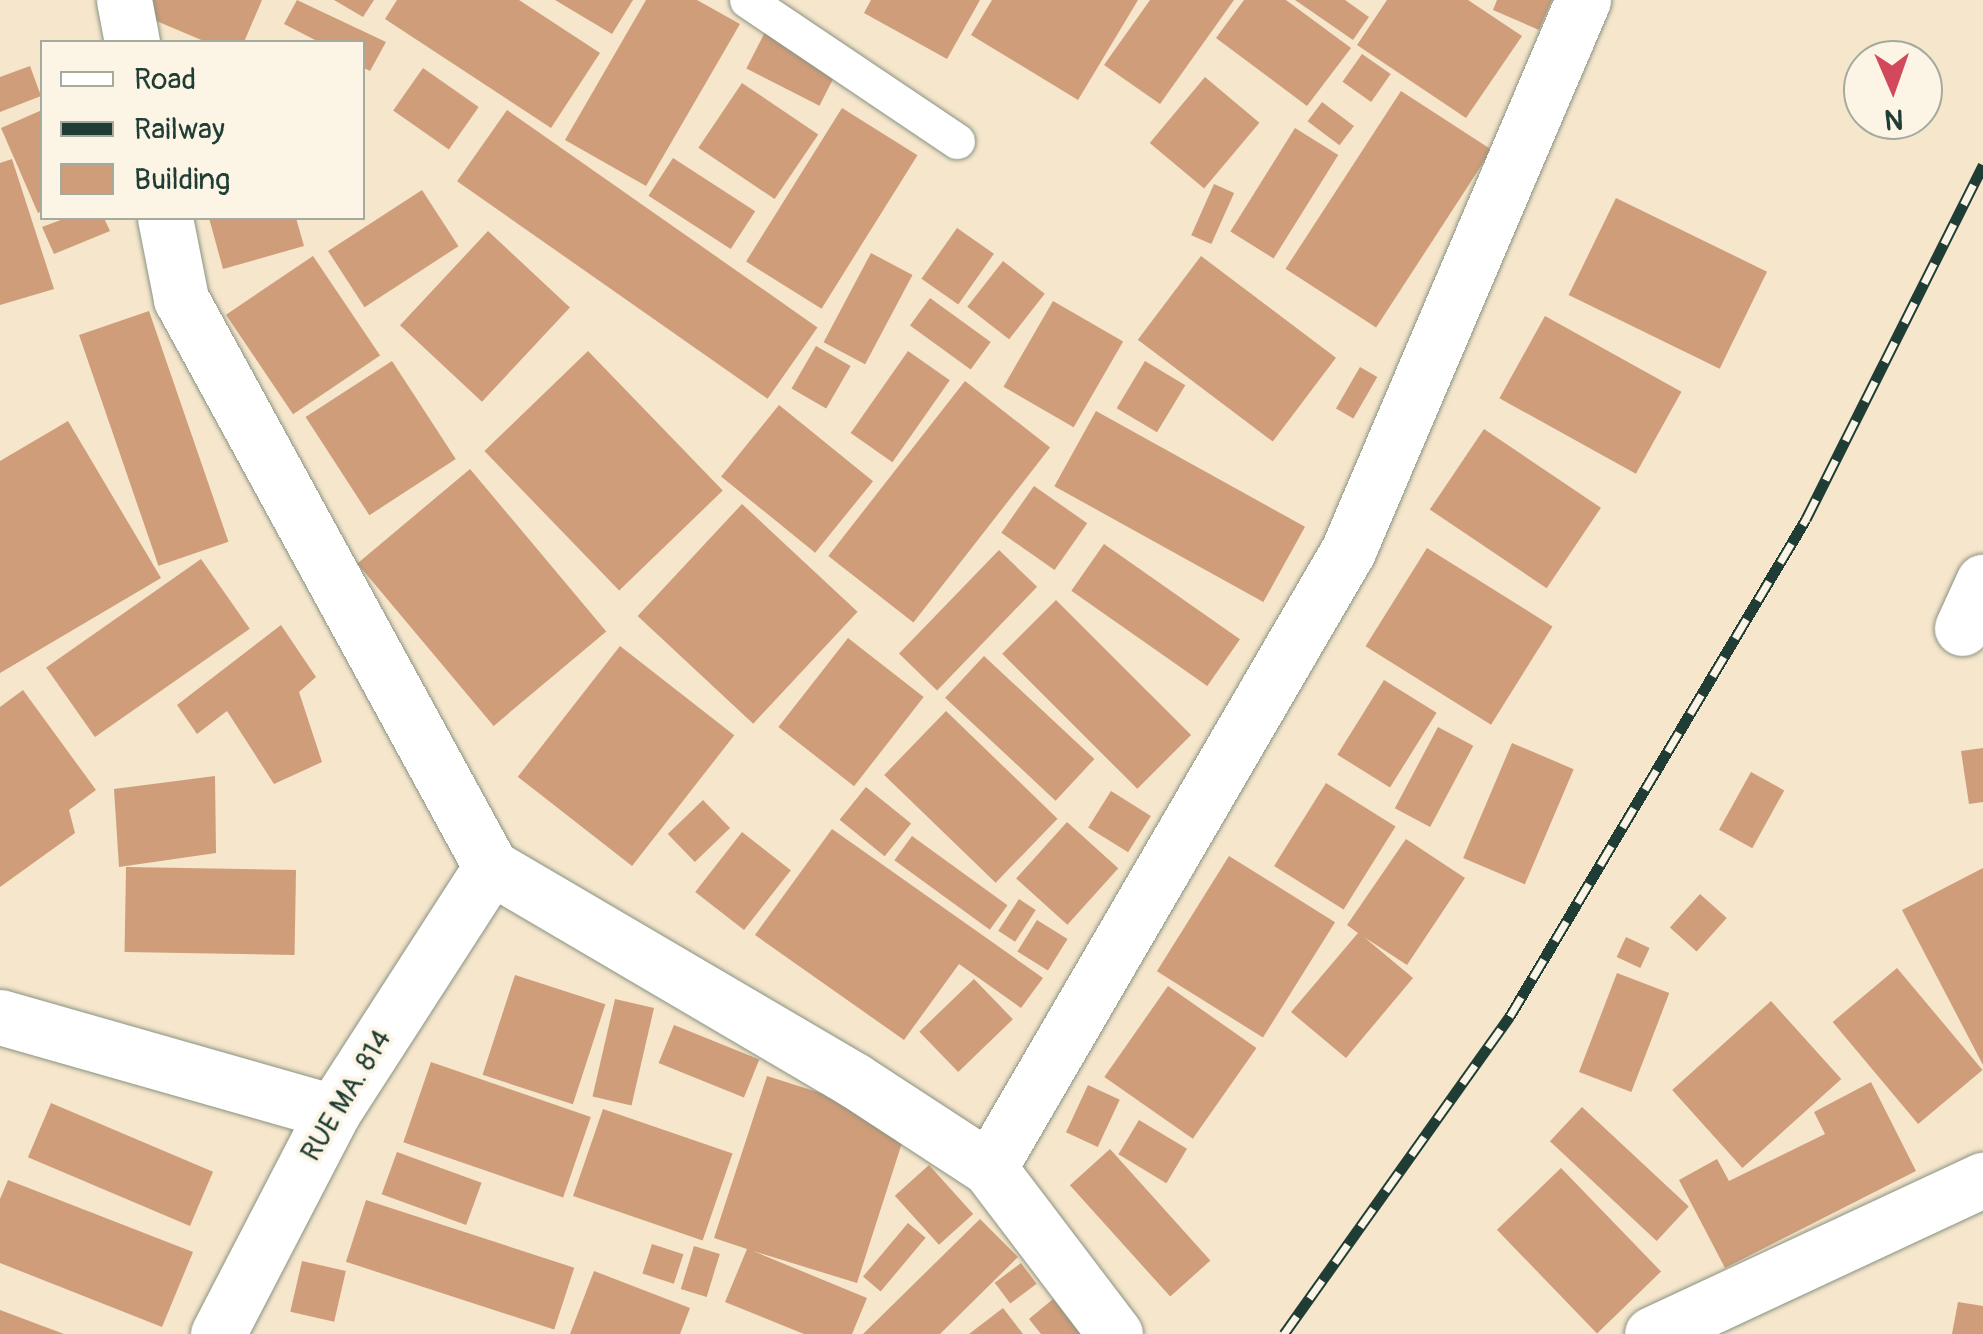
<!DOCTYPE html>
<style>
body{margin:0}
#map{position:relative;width:1983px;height:1334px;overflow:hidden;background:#f5e6cc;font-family:Pangolin,sans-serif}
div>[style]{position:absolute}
.building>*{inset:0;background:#cf9d7a;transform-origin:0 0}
.roads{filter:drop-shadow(0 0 2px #8a9280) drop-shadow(0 0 2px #8a9280)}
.service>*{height:35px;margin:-17.5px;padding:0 17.5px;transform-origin:17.5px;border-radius:17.5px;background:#fff}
.minor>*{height:55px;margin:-27.5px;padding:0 27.5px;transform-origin:27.5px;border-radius:27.5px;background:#fff}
.tertiary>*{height:55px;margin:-27.5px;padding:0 27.5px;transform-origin:27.5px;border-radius:27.5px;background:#fff}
.rail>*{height:11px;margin-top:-5.5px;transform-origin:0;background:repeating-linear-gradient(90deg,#fcf5e5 0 22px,#1f3d34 0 44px);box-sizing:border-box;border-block:2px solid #1f3d34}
span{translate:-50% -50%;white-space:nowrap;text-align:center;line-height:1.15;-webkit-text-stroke:8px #fcf5e5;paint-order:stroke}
.street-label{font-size:28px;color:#1f3d34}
.legend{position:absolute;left:40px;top:40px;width:325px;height:180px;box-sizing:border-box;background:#fcf5e5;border:2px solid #a4ab9e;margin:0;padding:12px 18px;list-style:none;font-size:30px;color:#1f3d34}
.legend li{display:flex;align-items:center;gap:20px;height:50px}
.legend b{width:50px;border:2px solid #a4ab9e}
.north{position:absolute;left:1843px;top:40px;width:100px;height:100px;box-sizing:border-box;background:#fcf5e5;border:2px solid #a4ab9e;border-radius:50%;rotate:178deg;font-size:28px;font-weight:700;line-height:40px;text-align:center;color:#1f3d34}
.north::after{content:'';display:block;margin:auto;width:35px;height:45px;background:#d1495b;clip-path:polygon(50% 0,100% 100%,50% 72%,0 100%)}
</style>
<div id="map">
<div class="building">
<i style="clip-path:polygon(137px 0,262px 0,244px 42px,206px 42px,133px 11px)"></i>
<i style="clip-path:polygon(297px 0,386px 42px,370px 71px,362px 67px,362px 42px,319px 42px,284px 24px)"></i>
<i style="clip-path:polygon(334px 0,374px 0,363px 17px)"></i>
<i style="clip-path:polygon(397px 0,519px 0,600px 53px,551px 128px,385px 19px)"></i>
<i style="clip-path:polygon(555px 0,633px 0,612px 34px)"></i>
<i style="clip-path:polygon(646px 0,697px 0,740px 24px,646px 186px,565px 140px)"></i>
<i style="clip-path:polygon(871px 0,980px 0,947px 59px,864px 13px)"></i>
<i style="clip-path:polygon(992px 0,1138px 0,1078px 100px,971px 35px)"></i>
<i style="clip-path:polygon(1150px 0,1234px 0,1160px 104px,1104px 65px)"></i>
<i style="clip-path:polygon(1244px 0,1286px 0,1351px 48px,1307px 106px,1216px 38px)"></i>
<i style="clip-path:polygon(1295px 0,1345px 0,1369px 17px,1353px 40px)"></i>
<i style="clip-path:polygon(1387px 0,1468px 0,1522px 36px,1466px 118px,1357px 45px)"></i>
<i style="clip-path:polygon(1497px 0,1552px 0,1539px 30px,1493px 10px)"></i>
<i style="left:765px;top:32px;width:82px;height:41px;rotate:27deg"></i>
<i style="left:1362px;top:54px;width:35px;height:34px;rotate:35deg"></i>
<i style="clip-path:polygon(30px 66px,41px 96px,0 112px,0 77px)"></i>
<i style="left:423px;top:68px;width:68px;height:52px;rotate:35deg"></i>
<i style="left:1205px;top:77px;width:71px;height:86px;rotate:40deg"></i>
<i style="left:742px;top:83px;width:92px;height:78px;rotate:34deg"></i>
<i style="left:1401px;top:91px;width:108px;height:212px;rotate:33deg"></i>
<i style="left:1322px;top:102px;width:40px;height:24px;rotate:37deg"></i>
<i style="left:842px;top:108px;width:89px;height:181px;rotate:32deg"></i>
<i style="clip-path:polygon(42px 110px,42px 211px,38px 213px,1px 128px)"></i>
<i style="left:507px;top:110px;width:379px;height:87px;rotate:35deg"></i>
<i style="left:1295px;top:128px;width:51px;height:122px;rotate:32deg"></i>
<i style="left:673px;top:158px;width:98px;height:45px;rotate:33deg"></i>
<i style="clip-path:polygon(12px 159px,54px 289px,0 305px,0 163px)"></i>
<i style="left:1214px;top:184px;width:22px;height:56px;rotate:24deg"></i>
<i style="left:422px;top:190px;width:67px;height:112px;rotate:57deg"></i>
<i style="left:1616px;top:198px;width:168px;height:108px;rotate:26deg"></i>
<i style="clip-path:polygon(66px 218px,104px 218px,110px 231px,54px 254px,42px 227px)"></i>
<i style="clip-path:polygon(209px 218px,296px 218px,304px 246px,223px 269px)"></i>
<i style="left:957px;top:228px;width:45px;height:62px;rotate:35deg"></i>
<i style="left:488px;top:231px;width:112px;height:129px;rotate:43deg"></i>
<i style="left:871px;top:253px;width:47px;height:101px;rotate:28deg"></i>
<i style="left:313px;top:256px;width:120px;height:105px;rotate:56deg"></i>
<i style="left:1201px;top:256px;width:169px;height:105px;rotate:37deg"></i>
<i style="left:1003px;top:261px;width:53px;height:58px;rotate:38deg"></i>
<i style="left:930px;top:298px;width:75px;height:34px;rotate:36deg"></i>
<i style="left:1053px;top:301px;width:81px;height:99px;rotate:30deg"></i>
<i style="left:149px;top:311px;width:244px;height:74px;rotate:71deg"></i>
<i style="left:1545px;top:316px;width:156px;height:94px;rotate:29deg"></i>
<i style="left:816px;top:346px;width:40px;height:49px;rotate:30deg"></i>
<i style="left:588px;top:351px;width:194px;height:144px;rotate:46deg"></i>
<i style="left:908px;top:351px;width:51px;height:100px;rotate:35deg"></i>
<i style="left:392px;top:361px;width:117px;height:103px;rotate:57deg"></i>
<i style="left:1145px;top:361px;width:47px;height:55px;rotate:31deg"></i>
<i style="left:1360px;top:367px;width:20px;height:48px;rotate:30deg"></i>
<i style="left:965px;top:381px;width:108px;height:222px;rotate:38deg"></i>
<i style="left:779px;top:405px;width:121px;height:92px;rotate:39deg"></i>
<i style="left:1096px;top:411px;width:239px;height:86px;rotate:29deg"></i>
<i style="clip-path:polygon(68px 421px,161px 578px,0 673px,0 461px)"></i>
<i style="left:1484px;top:429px;width:141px;height:97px;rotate:34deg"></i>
<i style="left:470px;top:469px;width:212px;height:147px;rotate:50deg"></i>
<i style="left:1034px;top:486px;width:65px;height:57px;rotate:35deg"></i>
<i style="left:742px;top:504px;width:158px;height:153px;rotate:43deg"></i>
<i style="left:1104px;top:544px;width:166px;height:57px;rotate:35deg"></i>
<i style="left:1427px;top:548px;width:148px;height:116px;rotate:32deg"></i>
<i style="left:999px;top:550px;width:53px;height:144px;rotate:44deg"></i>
<i style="left:201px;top:559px;width:85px;height:189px;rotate:55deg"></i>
<i style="left:1056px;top:600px;width:191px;height:76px;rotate:45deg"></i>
<i style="clip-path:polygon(281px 625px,316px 677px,299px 692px,322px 762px,274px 784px,227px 711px,197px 734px,177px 705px)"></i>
<i style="left:848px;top:638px;width:96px;height:113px;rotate:38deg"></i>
<i style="left:620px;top:646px;width:145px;height:166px;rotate:38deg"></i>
<i style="left:984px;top:656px;width:151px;height:57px;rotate:43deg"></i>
<i style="left:1384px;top:680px;width:62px;height:88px;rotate:32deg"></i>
<i style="clip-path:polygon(23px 690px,96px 790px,69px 810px,75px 833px,0 887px,0 707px)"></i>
<i style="left:946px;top:711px;width:155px;height:89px;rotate:44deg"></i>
<i style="left:1438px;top:727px;width:40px;height:92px;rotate:28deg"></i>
<i style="left:1512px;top:743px;width:67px;height:125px;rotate:23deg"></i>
<i style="clip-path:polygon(1983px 748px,1983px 802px,1969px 804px,1961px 751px)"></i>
<i style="left:1751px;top:772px;width:38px;height:66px;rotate:29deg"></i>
<i style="clip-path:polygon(215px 776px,216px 853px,119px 867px,114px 789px)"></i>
<i style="left:1326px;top:783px;width:82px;height:98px;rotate:32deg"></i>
<i style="left:866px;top:787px;width:58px;height:42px;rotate:39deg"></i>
<i style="left:1111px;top:791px;width:47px;height:43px;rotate:32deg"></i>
<i style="left:703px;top:800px;width:39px;height:49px;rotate:46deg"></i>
<i style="left:1067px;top:822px;width:69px;height:76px;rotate:42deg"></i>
<i style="clip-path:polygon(832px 829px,1043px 978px,1021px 1008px,959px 964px,904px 1040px,755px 935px)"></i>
<i style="left:742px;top:832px;width:62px;height:76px;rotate:38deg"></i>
<i style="left:912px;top:836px;width:118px;height:30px;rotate:36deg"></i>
<i style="clip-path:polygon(1406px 839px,1465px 878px,1407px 965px,1364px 937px,1413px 978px,1346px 1058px,1291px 1012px,1358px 933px,1347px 925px)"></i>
<i style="left:1229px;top:856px;width:125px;height:136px;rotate:32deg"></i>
<i style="clip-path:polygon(1983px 868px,1983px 1065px,1902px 910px)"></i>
<i style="left:296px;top:870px;width:85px;height:170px;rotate:91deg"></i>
<i style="left:1700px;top:894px;width:36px;height:45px;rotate:42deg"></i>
<i style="left:1019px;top:899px;width:20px;height:38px;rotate:33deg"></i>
<i style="left:1037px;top:920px;width:36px;height:37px;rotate:32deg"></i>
<i style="left:1626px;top:937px;width:26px;height:22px;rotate:25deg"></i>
<i style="left:1897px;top:968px;width:133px;height:84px;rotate:50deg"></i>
<i style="left:1617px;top:973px;width:56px;height:106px;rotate:21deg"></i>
<i style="left:515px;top:975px;width:95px;height:105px;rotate:18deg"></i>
<i style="left:974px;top:979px;width:56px;height:76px;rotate:46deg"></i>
<i style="left:1168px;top:986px;width:108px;height:111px;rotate:35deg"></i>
<i style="left:615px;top:999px;width:40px;height:100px;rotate:13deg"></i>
<i style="left:1771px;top:1001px;width:105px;height:133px;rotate:48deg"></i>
<i style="left:674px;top:1025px;width:92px;height:41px;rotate:22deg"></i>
<i style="left:431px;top:1062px;width:169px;height:85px;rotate:19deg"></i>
<i style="clip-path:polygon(767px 1076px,909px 1121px,857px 1283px,753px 1251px,867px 1298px,852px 1334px,804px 1334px,725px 1302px,747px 1249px,714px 1238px)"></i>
<i style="clip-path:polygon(1871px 1082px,1916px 1171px,1725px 1268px,1679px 1180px,1717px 1159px,1729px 1181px,1825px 1134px,1814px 1112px)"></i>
<i style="left:1088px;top:1085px;width:35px;height:52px;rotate:25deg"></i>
<i style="left:51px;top:1103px;width:176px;height:59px;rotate:23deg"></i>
<i style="left:1582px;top:1107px;width:146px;height:47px;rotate:43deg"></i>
<i style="left:603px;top:1109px;width:137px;height:92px;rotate:19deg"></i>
<i style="left:1139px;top:1120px;width:56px;height:40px;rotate:31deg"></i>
<i style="left:1110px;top:1149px;width:150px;height:54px;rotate:48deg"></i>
<i style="left:397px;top:1152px;width:90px;height:45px;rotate:20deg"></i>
<i style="left:929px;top:1165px;width:66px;height:46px;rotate:48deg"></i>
<i style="left:1561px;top:1168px;width:144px;height:89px;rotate:46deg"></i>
<i style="clip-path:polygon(8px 1180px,193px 1252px,162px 1327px,0 1263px,0 1199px)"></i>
<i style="left:366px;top:1200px;width:219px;height:65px;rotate:18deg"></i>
<i style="clip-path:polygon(980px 1219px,1018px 1257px,940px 1334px,863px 1334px)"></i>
<i style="left:908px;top:1223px;width:23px;height:70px;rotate:40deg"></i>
<i style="left:652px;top:1244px;width:33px;height:31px;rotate:18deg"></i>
<i style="left:694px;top:1246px;width:27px;height:45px;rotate:17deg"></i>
<i style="left:302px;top:1261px;width:45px;height:52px;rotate:13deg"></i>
<i style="left:1021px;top:1263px;width:26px;height:33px;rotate:53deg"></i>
<i style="clip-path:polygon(594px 1271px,690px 1308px,680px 1334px,570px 1334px)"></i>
<i style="clip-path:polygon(1053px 1299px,1081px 1334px,1041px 1334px,1029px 1319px)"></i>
<i style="clip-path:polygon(1958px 1302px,1983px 1306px,1983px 1334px,1952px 1334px)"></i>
<i style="clip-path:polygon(1003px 1308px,1023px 1334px,969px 1334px)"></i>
<i style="clip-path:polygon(0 1310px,64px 1334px,0 1334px)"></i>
</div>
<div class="roads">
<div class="service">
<i style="left:747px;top:0;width:253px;rotate:33.9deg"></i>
</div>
<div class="minor">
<i style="left:124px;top:0;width:43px;rotate:79.2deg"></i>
<i style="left:165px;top:218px;width:83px;rotate:78.8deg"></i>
<i style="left:181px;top:299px;width:647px;rotate:61.38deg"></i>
<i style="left:491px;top:867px;width:421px;rotate:30.4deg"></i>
<i style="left:854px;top:1080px;width:161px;rotate:33.1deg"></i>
<i style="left:1962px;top:628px;width:51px;rotate:-65.5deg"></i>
<i style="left:0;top:1017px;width:346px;rotate:15.9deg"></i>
<i style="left:218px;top:1334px;width:250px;rotate:-62.6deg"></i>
<i style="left:333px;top:1112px;width:292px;rotate:-57.2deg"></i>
<i style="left:1652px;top:1334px;width:365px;rotate:-25deg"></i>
</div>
<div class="tertiary">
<i style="left:1115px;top:1334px;width:208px;rotate:-127.2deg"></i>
<i style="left:989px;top:1168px;width:714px;rotate:-59.81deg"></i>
<i style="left:1348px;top:551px;width:599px;rotate:-66.9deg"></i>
</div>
</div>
<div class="rail">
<i style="left:1284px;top:1334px;width:390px;rotate:-54.6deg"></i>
<i style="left:1510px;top:1016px;width:578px;rotate:-59.22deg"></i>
<i style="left:1806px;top:519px;width:396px;rotate:-63.4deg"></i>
</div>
<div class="street-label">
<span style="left:347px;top:1096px;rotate:-59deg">RUE MA. 814</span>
</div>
<ul class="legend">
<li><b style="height:12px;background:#fff"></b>Road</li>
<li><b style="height:12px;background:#1f3d34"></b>Railway</li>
<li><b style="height:28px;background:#cf9d7a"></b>Building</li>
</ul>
<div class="north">N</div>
</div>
